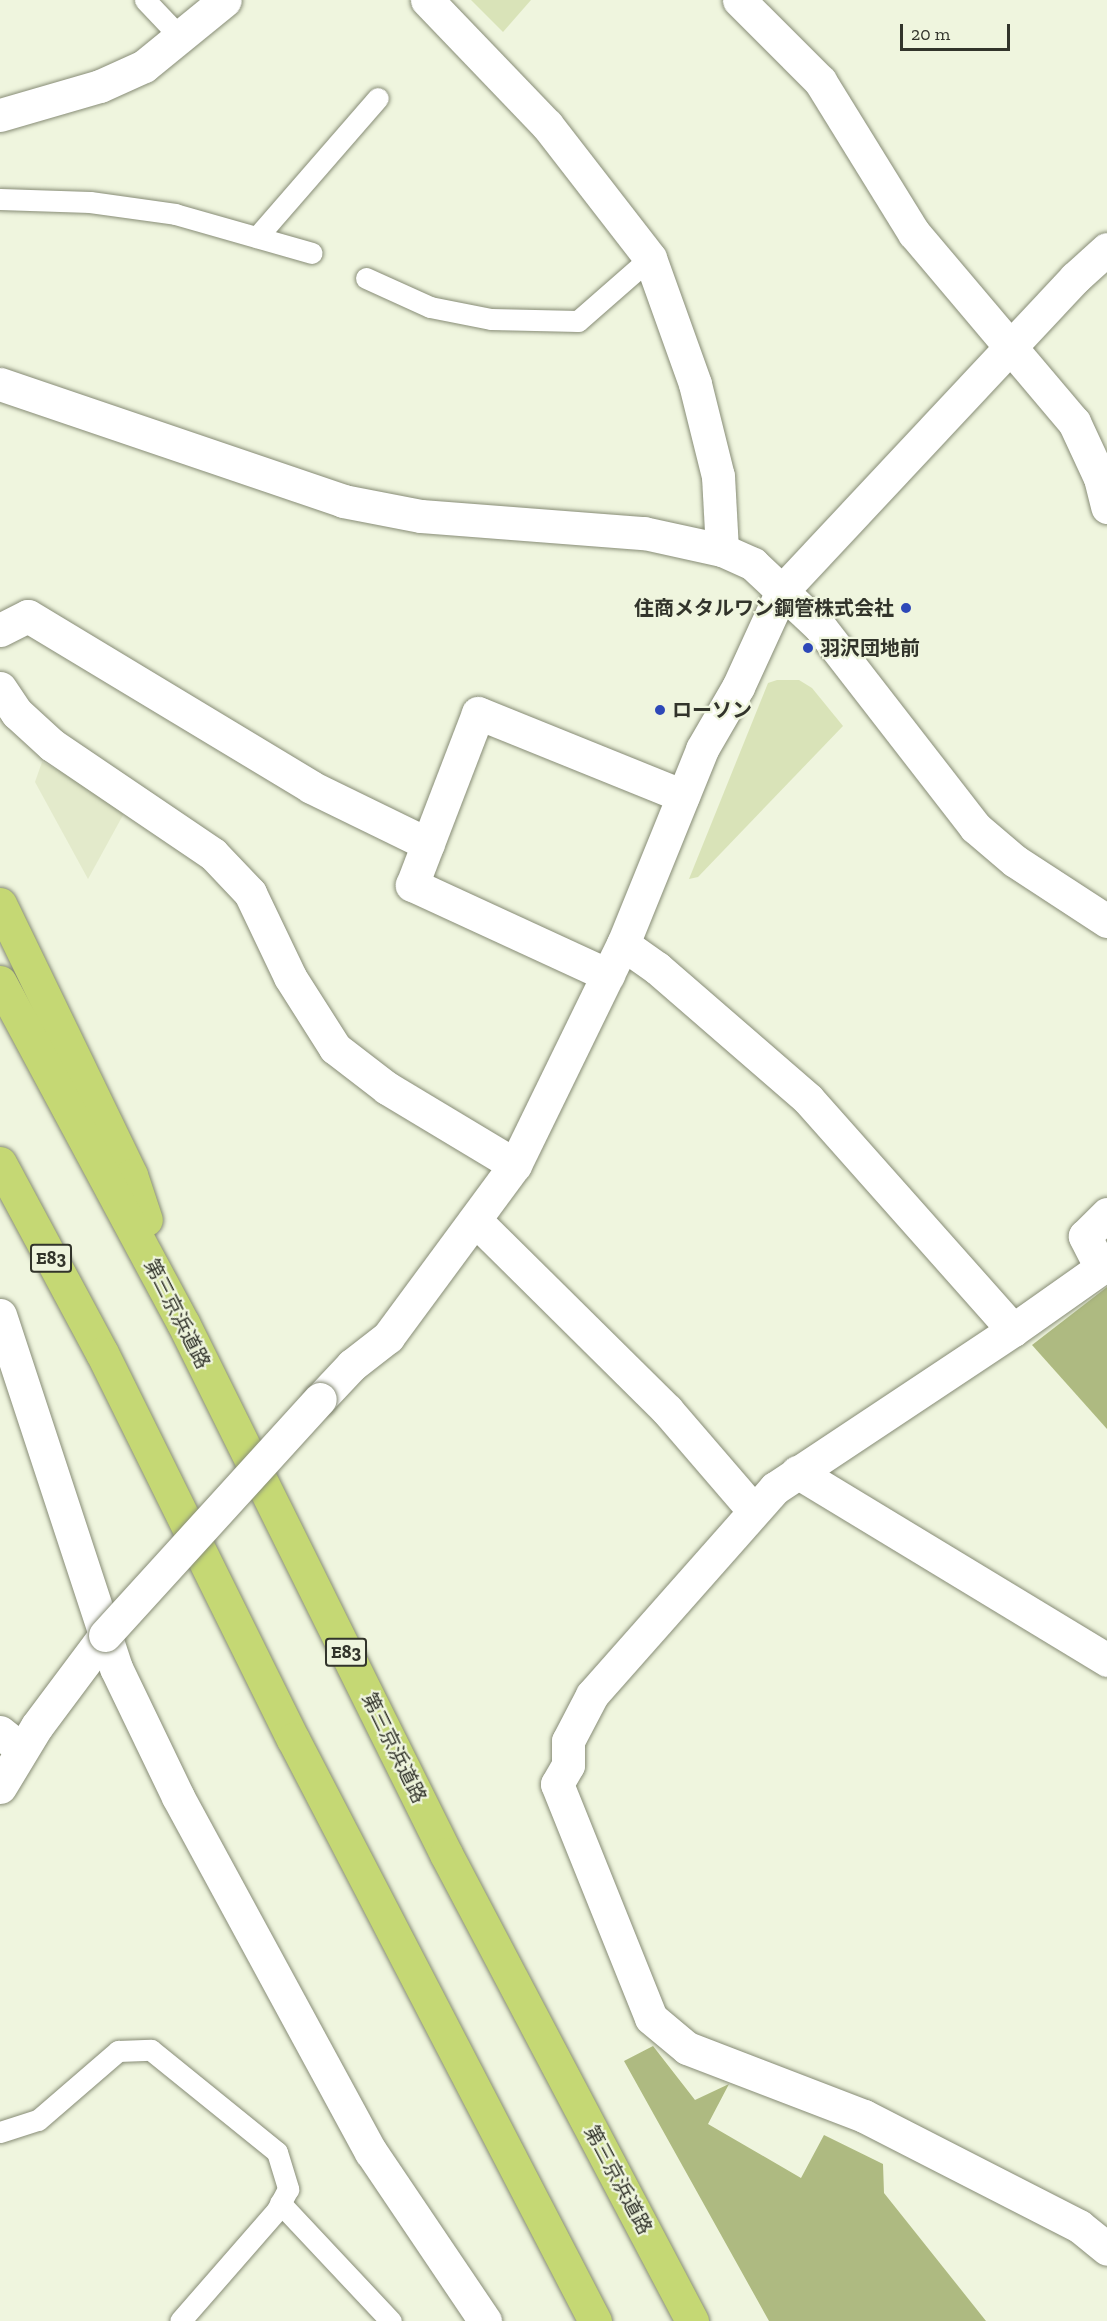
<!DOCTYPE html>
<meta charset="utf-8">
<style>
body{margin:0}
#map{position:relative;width:1107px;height:2321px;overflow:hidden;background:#eff5de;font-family:"Zilla Slab","Noto Sans JP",serif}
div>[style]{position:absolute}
.built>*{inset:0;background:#e3eacb}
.green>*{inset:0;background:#d9e3b8}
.forest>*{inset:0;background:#aeba81}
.roads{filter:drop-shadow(0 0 2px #878c76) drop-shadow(0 0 2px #878c76)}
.service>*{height:21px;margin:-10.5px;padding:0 10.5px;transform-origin:10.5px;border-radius:10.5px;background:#fff}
.minor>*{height:33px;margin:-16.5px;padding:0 16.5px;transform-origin:16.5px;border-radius:16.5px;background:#fff}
.tertiary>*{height:33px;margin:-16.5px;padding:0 16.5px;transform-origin:16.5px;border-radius:16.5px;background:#fff}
.motorway>*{height:33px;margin:-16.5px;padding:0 16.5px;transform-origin:16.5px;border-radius:16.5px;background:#c5d874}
.bridges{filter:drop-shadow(0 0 2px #878c76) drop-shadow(0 0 2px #878c76)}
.minor-bridge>*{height:33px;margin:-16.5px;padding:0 16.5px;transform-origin:16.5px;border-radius:16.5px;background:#fff}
.dots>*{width:16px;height:16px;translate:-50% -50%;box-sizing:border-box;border:3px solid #eff5de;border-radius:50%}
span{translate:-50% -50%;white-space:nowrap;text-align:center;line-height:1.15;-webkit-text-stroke:4.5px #eff5de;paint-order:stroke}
.shield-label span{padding:2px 4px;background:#eff5de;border:2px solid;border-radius:4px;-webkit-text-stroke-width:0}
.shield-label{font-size:18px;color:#32342b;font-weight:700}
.poi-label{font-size:20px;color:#32342b;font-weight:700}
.right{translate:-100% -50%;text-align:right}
.left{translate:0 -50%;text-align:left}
.street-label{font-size:20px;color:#32342b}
.scale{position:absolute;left:900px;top:24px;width:110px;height:27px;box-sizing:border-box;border:3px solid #32342b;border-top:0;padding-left:8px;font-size:18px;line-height:21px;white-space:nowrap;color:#32342b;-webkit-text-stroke:4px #eff5de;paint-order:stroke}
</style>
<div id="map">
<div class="built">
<i style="clip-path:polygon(42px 762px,128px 806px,88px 879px,35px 782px)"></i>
</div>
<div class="green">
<i style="clip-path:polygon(471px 0,531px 0,503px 32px)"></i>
<i style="clip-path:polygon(777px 680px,799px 680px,812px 688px,843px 726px,698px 877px,689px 879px,768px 683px)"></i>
</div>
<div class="forest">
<i style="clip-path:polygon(1107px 1287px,1107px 1429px,1032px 1345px)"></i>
<i style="clip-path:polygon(653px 2046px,695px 2100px,729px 2084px,708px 2124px,801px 2178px,824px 2135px,883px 2164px,884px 2193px,986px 2321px,769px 2321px,624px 2061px)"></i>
</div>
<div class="roads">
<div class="service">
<i style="left:145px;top:0;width:52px;rotate:46.5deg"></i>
<i style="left:0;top:199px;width:90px;rotate:1.9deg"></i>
<i style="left:90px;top:202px;width:86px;rotate:8deg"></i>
<i style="left:175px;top:214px;width:142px;rotate:15.9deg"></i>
<i style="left:257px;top:237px;width:184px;rotate:-49deg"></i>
<i style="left:366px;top:278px;width:70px;rotate:24.4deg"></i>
<i style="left:430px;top:307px;width:62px;rotate:11.1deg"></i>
<i style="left:491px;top:319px;width:87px;rotate:1.3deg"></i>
<i style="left:578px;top:321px;width:96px;rotate:-41.2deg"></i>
<i style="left:0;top:2132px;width:40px;rotate:-18deg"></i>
<i style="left:38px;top:2120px;width:106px;rotate:-40.8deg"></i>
<i style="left:118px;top:2051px;width:33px;rotate:-2deg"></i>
<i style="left:151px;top:2050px;width:162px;rotate:39deg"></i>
<i style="left:277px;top:2152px;width:39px;rotate:73deg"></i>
<i style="left:288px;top:2189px;width:24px;rotate:118deg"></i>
<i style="left:277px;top:2210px;width:147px;rotate:131.1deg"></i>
<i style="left:280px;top:2203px;width:162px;rotate:46.8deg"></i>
</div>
<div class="minor">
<i style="left:427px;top:0;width:173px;rotate:46.2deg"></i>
<i style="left:547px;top:125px;width:168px;rotate:52.2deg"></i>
<i style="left:650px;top:258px;width:134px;rotate:70.3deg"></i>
<i style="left:695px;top:384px;width:95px;rotate:76deg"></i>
<i style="left:718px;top:476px;width:74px;rotate:86.9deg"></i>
<i style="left:739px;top:0;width:115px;rotate:45deg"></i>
<i style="left:820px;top:81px;width:179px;rotate:58.3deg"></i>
<i style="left:914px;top:233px;width:248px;rotate:49.8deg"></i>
<i style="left:1074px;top:422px;width:62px;rotate:65.1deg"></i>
<i style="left:1100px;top:478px;width:30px;rotate:76deg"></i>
<i style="left:0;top:115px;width:104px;rotate:-16.2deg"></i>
<i style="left:100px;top:86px;width:48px;rotate:-24.4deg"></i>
<i style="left:144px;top:66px;width:104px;rotate:-39.2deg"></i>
<i style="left:0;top:630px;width:31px;rotate:-27deg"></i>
<i style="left:28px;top:616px;width:331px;rotate:31.1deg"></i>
<i style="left:311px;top:787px;width:130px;rotate:26deg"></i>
<i style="left:0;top:688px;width:30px;rotate:56deg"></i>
<i style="left:17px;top:713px;width:47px;rotate:42.4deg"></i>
<i style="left:52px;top:745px;width:194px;rotate:34.1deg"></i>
<i style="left:213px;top:854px;width:54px;rotate:46.5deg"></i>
<i style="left:250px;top:893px;width:93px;rotate:64.5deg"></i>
<i style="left:290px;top:977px;width:84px;rotate:57.6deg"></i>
<i style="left:335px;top:1048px;width:66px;rotate:37.6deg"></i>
<i style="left:387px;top:1088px;width:149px;rotate:31deg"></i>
<i style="left:623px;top:944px;width:42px;rotate:35.2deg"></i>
<i style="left:657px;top:968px;width:200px;rotate:40.9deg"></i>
<i style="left:808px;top:1099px;width:309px;rotate:48.4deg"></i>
<i style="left:1013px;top:1330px;width:286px;rotate:146.4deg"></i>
<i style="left:775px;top:1488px;width:276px;rotate:131.5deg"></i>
<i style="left:592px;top:1695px;width:52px;rotate:117.6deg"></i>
<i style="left:568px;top:1741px;width:24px;rotate:90deg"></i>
<i style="left:568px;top:1765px;width:22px;rotate:120deg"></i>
<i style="left:557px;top:1784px;width:252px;rotate:68.1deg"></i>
<i style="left:651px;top:2018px;width:47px;rotate:39.8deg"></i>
<i style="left:687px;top:2048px;width:190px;rotate:21deg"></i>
<i style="left:864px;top:2116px;width:242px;rotate:27.1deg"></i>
<i style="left:1079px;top:2226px;width:36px;rotate:39deg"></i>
<i style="left:608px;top:975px;width:216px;rotate:-155.3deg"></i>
<i style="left:412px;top:885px;width:184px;rotate:-69deg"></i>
<i style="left:478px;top:713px;width:221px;rotate:22deg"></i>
<i style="left:475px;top:1220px;width:270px;rotate:44.7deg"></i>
<i style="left:667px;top:1410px;width:133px;rotate:49.3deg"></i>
<i style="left:0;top:1315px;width:372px;rotate:71.8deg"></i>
<i style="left:116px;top:1668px;width:143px;rotate:64.3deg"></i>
<i style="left:178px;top:1797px;width:404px;rotate:61.5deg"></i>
<i style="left:371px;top:2152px;width:204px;rotate:56deg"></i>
<i style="left:1013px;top:1330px;width:108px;rotate:-35.2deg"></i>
<i style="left:1101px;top:1268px;width:36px;rotate:-117deg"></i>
<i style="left:1085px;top:1236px;width:31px;rotate:-45deg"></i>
<i style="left:320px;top:1399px;width:47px;rotate:-46.7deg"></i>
<i style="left:352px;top:1365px;width:46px;rotate:-37.9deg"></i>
<i style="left:388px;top:1337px;width:214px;rotate:-53.6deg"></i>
<i style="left:515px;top:1165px;width:246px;rotate:-64deg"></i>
<i style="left:623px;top:944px;width:210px;rotate:-67.9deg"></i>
<i style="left:702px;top:749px;width:72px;rotate:-59.9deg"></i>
<i style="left:738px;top:687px;width:106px;rotate:-65.4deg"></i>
<i style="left:782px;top:591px;width:429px;rotate:-46.9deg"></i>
<i style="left:1075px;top:278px;width:43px;rotate:-42.2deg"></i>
<i style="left:797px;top:1472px;width:363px;rotate:31.2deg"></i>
<i style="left:0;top:1732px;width:28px;rotate:39deg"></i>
<i style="left:0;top:1787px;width:71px;rotate:-58.8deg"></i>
<i style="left:37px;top:1726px;width:114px;rotate:-53.2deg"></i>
</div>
<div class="tertiary">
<i style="left:0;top:384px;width:362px;rotate:18.8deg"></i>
<i style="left:343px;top:501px;width:79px;rotate:10.9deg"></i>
<i style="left:421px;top:516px;width:224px;rotate:4.4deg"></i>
<i style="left:644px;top:533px;width:80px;rotate:12.3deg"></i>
<i style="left:722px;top:550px;width:34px;rotate:24deg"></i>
<i style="left:753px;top:564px;width:92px;rotate:43.2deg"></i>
<i style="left:820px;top:627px;width:253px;rotate:52.2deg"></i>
<i style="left:975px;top:827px;width:52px;rotate:40.4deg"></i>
<i style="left:1015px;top:861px;width:110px;rotate:33.1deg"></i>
</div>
<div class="motorway">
<i style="left:0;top:904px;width:301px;rotate:64.2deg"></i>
<i style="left:131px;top:1175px;width:47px;rotate:71.6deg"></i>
<i style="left:0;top:982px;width:387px;rotate:61.8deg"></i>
<i style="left:183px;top:1323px;width:593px;rotate:63.65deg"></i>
<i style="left:446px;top:1854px;width:528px;rotate:62.22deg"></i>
<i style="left:0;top:1163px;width:216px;rotate:61.8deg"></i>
<i style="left:102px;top:1353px;width:431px;rotate:63.7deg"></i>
<i style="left:293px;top:1739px;width:656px;rotate:62.58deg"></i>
</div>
</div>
<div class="bridges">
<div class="minor-bridge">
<i style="left:105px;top:1635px;width:319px;rotate:-47.7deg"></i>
</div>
</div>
<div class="dots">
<i style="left:906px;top:608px;background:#2d48b8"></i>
<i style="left:808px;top:648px;background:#2d48b8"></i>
<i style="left:660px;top:710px;background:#2d48b8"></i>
</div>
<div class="shield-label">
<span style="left:51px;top:1258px">E83</span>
<span style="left:346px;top:1652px">E83</span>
</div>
<div class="poi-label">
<span class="right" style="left:894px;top:608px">住商メタルワン鋼管株式会社</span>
<span class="left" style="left:820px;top:648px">羽沢団地前</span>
<span class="left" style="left:672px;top:710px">ローソン</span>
</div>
<div class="street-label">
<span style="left:177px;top:1314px;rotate:63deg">第三京浜道路</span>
<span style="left:394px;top:1748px;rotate:64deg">第三京浜道路</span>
<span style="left:618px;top:2180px;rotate:62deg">第三京浜道路</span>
</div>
<div class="scale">20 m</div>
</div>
